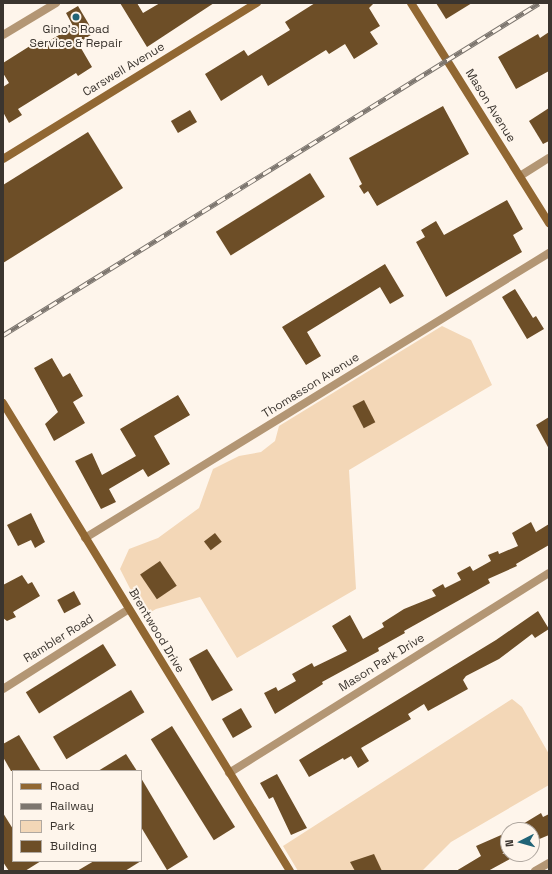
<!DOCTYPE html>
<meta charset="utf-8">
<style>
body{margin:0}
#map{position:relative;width:552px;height:874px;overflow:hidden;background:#fef5eb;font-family:"Space Grotesk",sans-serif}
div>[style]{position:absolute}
.green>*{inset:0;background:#f3d7b7}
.building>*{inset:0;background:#6d4e27;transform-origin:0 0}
.street>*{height:8px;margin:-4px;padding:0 4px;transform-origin:4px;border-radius:4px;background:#b39674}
.secondary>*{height:8px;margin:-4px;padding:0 4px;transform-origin:4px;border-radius:4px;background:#916732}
.rail>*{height:4.5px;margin-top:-2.25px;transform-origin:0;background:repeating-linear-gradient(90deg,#fef5eb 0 9px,#7d766f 0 18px);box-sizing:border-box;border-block:1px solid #7d766f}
.dots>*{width:11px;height:11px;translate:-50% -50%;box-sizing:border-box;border:2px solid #fef5eb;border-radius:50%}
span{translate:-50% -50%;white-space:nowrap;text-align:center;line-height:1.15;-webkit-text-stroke:4px #fef5eb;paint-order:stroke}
.poi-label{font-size:12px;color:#3b352f}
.street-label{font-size:12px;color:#3b352f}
.frame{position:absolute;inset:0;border:4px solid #3b352f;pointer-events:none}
.legend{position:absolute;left:12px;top:770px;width:130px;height:92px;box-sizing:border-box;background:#fef5eb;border:1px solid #b0a8a0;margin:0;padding:5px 7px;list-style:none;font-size:12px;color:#3b352f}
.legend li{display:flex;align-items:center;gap:8px;height:20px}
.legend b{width:20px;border:1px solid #b0a8a0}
.north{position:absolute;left:500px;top:822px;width:40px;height:40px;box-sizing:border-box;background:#fef5eb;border:1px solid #b0a8a0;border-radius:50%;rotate:264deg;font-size:11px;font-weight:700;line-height:16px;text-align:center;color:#3b352f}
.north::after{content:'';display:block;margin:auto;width:14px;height:18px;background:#216477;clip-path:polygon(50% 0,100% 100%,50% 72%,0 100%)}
</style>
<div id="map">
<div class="green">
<i style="clip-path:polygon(442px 326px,471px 340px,492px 385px,349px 470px,356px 589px,237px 658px,200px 597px,156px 609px,144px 616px,120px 569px,129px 549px,158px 538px,199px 508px,213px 469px,239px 456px,261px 452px,275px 441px,279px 426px)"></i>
<i style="clip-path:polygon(512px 699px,522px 707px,549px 754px,549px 785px,451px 842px,422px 871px,298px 871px,283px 846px)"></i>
</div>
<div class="building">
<i style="clip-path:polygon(120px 3px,137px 3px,143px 13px,160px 3px,214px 3px,147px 47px)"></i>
<i style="clip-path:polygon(315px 3px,374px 3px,369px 8px,380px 26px,370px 32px,378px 44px,354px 59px,345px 44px,329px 54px,326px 50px,268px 86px,262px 75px,221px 101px,205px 74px,244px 50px,248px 56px,290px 30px,285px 22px)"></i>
<i style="clip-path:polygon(436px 3px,472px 3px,446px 19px)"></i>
<i style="clip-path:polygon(78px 6px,94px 33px,78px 43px,92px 67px,78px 76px,76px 73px,18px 109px,22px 115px,9px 123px,3px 112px,3px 87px,9px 83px,3px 73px,3px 63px,41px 39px,44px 44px,69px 29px,73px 26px,66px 13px)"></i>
<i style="clip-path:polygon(549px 32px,549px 71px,516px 89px,498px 57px,538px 34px,540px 38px)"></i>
<i style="clip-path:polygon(443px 106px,469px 154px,377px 206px,368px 191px,364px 194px,359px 186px,362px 184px,349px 158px)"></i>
<i style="clip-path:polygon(549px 108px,549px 141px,543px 144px,529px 121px)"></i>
<i style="left:190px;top:110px;width:14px;height:22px;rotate:60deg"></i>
<i style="clip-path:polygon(88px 132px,123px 188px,3px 263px,3px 185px)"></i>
<i style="left:310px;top:173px;width:28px;height:111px;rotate:58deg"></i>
<i style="clip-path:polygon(507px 200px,523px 229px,513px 235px,522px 252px,446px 297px,416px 242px,425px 237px,421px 230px,436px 221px,444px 235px)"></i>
<i style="clip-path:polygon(385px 264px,404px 296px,390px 304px,380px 287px,307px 332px,321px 356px,306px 365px,282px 327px)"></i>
<i style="clip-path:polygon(515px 289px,533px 318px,536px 316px,544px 329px,527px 339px,502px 297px)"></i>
<i style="clip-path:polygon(52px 358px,63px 377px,70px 373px,83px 396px,73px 402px,85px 423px,54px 441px,45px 424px,58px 412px,34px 368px)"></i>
<i style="clip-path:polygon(178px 395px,190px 415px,154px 436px,170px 464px,148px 477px,143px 469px,109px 489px,116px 502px,101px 509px,75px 461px,92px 453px,102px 475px,136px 456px,120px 429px)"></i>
<i style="left:364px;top:400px;width:25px;height:13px;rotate:63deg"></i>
<i style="clip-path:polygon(549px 417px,549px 449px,536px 425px)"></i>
<i style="clip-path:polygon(31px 513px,45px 542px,35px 548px,31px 540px,18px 546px,7px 525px)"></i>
<i style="clip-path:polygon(531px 522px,536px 532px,549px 524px,549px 545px,516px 564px,517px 566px,488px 579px,490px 583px,404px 631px,405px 633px,378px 648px,379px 651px,322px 682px,323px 684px,275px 714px,264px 693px,276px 687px,278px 691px,296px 681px,292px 674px,312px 663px,314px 667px,347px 651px,332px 626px,350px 615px,363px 639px,384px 627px,382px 623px,404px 609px,436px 596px,432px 590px,443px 584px,445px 588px,461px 580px,457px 573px,470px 566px,473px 571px,491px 561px,488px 555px,498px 551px,499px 554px,518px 546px,512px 533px)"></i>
<i style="left:215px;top:533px;width:11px;height:14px;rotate:52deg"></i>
<i style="left:160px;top:561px;width:30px;height:24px;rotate:56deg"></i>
<i style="clip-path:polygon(22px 575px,28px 584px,32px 582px,40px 596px,13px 612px,16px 617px,7px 621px,3px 618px,3px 585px)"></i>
<i style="left:74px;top:591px;width:15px;height:19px;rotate:62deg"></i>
<i style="clip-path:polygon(538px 611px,549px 629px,535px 638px,532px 634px,499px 659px,466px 676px,463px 680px,468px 689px,428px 711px,424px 704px,408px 714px,411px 719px,361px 748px,369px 761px,358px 768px,351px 756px,344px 760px,343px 758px,309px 777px,299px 760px,496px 640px)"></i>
<i style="left:103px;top:644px;width:25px;height:91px;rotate:58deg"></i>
<i style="clip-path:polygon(207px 649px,233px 690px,212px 701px,189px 659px)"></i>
<i style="left:131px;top:690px;width:26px;height:91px;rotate:59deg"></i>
<i style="left:241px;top:708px;width:22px;height:22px;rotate:60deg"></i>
<i style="left:172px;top:726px;width:119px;height:25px;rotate:58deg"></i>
<i style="clip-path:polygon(19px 735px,41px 771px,11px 771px,3px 757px,3px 744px)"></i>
<i style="clip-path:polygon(126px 754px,137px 771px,98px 771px)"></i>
<i style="clip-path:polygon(277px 774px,307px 828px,291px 835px,273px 797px,269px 799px,260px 783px)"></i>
<i style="clip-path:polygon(141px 778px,188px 857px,167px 870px,141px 827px)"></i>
<i style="clip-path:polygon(3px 813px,13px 829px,13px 861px,41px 861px,25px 871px,9px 871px,3px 862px)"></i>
<i style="clip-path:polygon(541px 813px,543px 817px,549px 814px,549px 835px,537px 840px,533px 830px,513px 830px)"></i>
<i style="clip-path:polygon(508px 832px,508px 851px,502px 854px,519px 854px,488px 871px,456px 871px,481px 856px,476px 846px)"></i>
<i style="clip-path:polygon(374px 854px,382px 871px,355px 871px,350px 862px)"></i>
<i style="clip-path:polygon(94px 861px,141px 861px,125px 871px,77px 871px)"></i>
</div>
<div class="street">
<i style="left:3px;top:35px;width:62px;rotate:-31.1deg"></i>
<i style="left:520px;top:176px;width:34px;rotate:-32deg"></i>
<i style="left:85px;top:538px;width:545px;rotate:-31.56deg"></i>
<i style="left:3px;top:689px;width:149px;rotate:-32.4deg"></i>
<i style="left:229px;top:773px;width:377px;rotate:-32deg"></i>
<i style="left:535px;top:871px;width:16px;rotate:-30deg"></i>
</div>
<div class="secondary">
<i style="left:411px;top:3px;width:260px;rotate:57.9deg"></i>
<i style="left:3px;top:159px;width:298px;rotate:-31.6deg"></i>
<i style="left:3px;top:403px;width:549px;rotate:58.48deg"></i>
</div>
<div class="rail">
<i style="left:3px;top:335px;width:630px;rotate:-31.77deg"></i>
</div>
<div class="dots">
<i style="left:76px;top:17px;background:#216477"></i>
</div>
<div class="poi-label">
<span style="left:76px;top:37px">Gino’s Road<br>Service &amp; Repair</span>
</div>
<div class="street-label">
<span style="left:124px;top:70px;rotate:-31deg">Carswell Avenue</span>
<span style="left:490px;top:106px;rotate:58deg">Mason Avenue</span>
<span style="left:311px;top:386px;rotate:-32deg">Thomasson Avenue</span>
<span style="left:156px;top:631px;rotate:59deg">Brentwood Drive</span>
<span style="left:59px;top:639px;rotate:-32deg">Rambler Road</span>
<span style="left:382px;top:663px;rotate:-32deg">Mason Park Drive</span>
</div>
<div class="frame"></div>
<ul class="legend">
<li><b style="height:5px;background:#916732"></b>Road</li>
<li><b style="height:5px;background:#7d766f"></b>Railway</li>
<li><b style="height:11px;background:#f3d7b7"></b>Park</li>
<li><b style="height:11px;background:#6d4e27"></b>Building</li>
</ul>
<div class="north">N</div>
</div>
